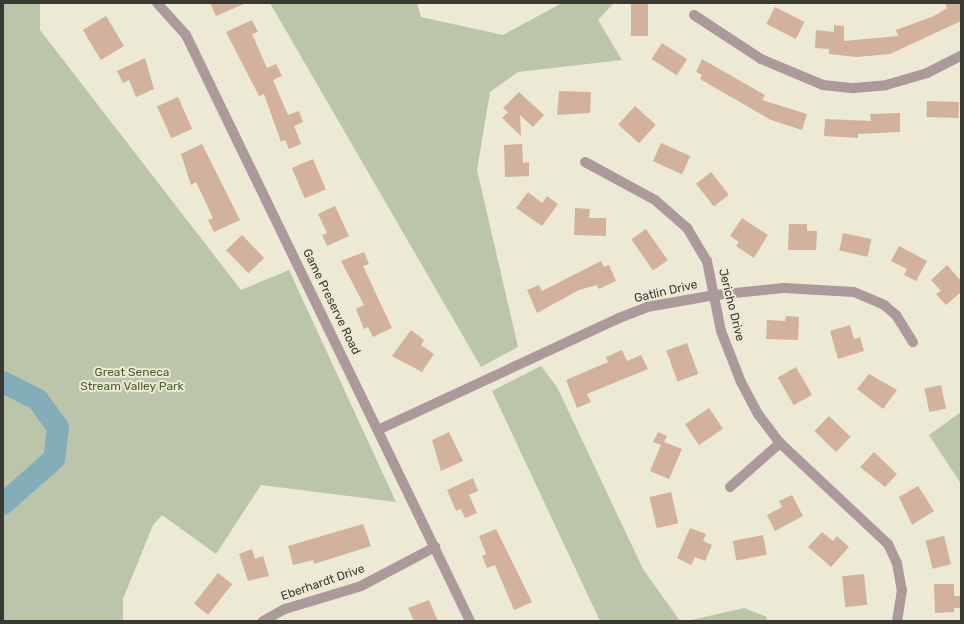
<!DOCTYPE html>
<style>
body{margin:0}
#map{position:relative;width:964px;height:624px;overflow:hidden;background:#ece9d5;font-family:Rubik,sans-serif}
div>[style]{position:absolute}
.green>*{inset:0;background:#bbc5aa}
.river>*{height:22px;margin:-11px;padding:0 11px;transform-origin:11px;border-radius:11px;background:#83aeb9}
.building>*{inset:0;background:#d3b29d;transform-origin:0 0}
.minor>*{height:10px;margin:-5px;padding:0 5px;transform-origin:5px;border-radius:5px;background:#ab999b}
span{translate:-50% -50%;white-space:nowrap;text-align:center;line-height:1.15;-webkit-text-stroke:4px #ece9d5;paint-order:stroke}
.street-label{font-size:12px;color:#3a3932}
.park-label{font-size:12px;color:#4e5f2b}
.frame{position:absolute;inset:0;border:4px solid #3a3932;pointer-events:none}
</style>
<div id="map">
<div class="green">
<i style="clip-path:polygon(3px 3px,40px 3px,40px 30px,241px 290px,289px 270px,396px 502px,261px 485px,216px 554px,162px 515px,153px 525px,123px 599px,123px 621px,3px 621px)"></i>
<i style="clip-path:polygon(270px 3px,417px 3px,421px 17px,503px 35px,562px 3px,614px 3px,598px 20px,622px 60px,518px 72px,490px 92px,477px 170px,518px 347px,481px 367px)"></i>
<i style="clip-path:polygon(541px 366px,557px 387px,643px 569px,680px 621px,600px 621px,492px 391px)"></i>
<i style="clip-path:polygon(961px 412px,961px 484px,929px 435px)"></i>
<i style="clip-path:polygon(744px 608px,767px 617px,766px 621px,687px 621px)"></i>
</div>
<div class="river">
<i style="left:3px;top:382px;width:39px;rotate:27deg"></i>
<i style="left:38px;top:400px;width:34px;rotate:54deg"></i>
<i style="left:58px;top:428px;width:31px;rotate:97deg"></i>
<i style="left:54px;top:459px;width:68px;rotate:138.6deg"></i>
</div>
<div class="building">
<i style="clip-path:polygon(210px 3px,246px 3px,216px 16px)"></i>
<i style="left:631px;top:3px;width:17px;height:33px"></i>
<i style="clip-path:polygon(945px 3px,961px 3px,961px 21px,890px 54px,857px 57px,829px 54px,829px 49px,815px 48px,816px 30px,834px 32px,834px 25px,844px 26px,844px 41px,898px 36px,896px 30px,934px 16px,947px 8px)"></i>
<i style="left:775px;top:7px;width:33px;height:19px;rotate:27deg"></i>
<i style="left:106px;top:16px;width:35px;height:27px;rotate:59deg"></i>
<i style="clip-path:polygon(252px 20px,258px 32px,252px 34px,267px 68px,276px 64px,282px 76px,273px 80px,288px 115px,299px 111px,303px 122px,294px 126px,301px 144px,289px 149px,285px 140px,281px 142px,264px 94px,259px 96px,226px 32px)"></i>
<i style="left:662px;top:43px;width:30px;height:19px;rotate:33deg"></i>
<i style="clip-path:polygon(145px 58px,154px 89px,136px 97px,129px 80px,123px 83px,117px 71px)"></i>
<i style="clip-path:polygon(702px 59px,765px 95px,762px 100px,807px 114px,802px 130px,771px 120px,700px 79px,702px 75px,696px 72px)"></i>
<i style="clip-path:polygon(559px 91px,591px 92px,590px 113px,557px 115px)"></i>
<i style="clip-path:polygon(519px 92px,544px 115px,533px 127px,520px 115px,521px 136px,502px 118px,508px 112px,503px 108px)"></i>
<i style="left:178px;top:97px;width:35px;height:23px;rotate:66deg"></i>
<i style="left:927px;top:101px;width:32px;height:16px;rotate:2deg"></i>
<i style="left:635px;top:106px;width:28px;height:25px;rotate:42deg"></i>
<i style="clip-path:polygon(900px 113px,900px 132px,858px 134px,858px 138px,824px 136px,825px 119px,871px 121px,870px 114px)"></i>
<i style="left:661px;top:143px;width:32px;height:20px;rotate:24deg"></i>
<i style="clip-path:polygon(202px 144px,240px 220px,214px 232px,208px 220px,213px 218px,196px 182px,191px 185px,181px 154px)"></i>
<i style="clip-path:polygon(522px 144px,523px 163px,529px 162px,529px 176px,505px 177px,504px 145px)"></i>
<i style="left:313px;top:159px;width:33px;height:23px;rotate:67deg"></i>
<i style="left:711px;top:172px;width:29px;height:19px;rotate:52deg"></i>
<i style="clip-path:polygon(528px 192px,542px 203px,547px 196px,558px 204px,542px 226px,516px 208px)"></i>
<i style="clip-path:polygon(335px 206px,349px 236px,327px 246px,322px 235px,327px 233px,318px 214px)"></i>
<i style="clip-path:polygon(575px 208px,590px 209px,589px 218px,606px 218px,606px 236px,574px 235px)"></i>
<i style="clip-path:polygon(742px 218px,768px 235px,754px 258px,736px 246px,739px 242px,730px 236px)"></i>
<i style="clip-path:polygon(789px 224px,807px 224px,807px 231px,817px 231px,816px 250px,788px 250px)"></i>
<i style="left:646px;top:229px;width:38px;height:18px;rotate:55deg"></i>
<i style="left:843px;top:233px;width:29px;height:18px;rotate:12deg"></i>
<i style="left:242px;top:235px;width:32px;height:22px;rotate:46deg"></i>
<i style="clip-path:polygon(899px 246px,927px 261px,916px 281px,904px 275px,907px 269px,891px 261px)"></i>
<i style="clip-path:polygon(364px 252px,369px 264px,363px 266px,392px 328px,373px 337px,368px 327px,364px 329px,356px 309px,364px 305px,341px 261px)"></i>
<i style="clip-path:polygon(601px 261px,604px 267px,609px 265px,616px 281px,599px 289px,597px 285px,579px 290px,537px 313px,527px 290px,539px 285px,542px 291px)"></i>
<i style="clip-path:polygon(947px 265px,961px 281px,961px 292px,946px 305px,936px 294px,941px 291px,931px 280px)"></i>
<i style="clip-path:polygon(786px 316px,799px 317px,798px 340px,766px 339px,767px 320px,785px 321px)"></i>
<i style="clip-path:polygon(850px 325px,854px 339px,860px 337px,864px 351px,838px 359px,830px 331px)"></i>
<i style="clip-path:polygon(411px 330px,424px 340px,421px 345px,434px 354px,422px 372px,392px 356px)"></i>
<i style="left:687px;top:343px;width:33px;height:22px;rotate:70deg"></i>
<i style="clip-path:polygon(622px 350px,627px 361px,641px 355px,648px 369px,587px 394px,591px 402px,577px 408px,566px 380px,608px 362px,606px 357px)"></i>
<i style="left:796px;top:367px;width:32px;height:21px;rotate:60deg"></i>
<i style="clip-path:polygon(869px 374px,897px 390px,883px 409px,857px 389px)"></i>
<i style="left:941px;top:385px;width:24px;height:17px;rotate:78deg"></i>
<i style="left:709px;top:408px;width:25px;height:29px;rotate:56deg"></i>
<i style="left:829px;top:416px;width:30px;height:21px;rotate:44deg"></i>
<i style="clip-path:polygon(449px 432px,463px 461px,441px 471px,432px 440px)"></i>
<i style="clip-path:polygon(658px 432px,667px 436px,664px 442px,682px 449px,669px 479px,650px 471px,661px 445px,653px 442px)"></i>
<i style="clip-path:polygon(874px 452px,897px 474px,885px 487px,860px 467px)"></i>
<i style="clip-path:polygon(473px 478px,478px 491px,469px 495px,477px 513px,465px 518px,461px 509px,456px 511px,447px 490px)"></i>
<i style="clip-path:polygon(918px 486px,934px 511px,912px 525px,899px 497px)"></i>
<i style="left:671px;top:492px;width:32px;height:22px;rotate:77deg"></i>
<i style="clip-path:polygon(792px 495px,803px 516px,775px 531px,767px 515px,782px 507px,779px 501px)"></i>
<i style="clip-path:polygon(363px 524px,371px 546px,314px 564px,313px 560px,293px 565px,288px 546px)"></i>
<i style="clip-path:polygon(690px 528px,706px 534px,703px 541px,712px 545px,705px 561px,695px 557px,691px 565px,677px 558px)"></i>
<i style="clip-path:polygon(496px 529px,532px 602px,514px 610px,495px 565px,487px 568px,482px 556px,486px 554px,479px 536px)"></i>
<i style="clip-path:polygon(822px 532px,833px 541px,837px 536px,849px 547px,831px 567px,808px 547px)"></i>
<i style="left:763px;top:535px;width:20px;height:31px;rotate:79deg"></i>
<i style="left:944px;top:536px;width:29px;height:19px;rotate:76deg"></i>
<i style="clip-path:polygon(252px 549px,255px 559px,263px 556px,269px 576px,248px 581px,239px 554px)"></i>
<i style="left:218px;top:573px;width:18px;height:39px;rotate:38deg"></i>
<i style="left:864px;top:574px;width:31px;height:22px;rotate:84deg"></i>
<i style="clip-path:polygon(934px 584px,954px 584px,954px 596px,960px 596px,961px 608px,954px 608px,954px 612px,935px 613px)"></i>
<i style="clip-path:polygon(429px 600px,438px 621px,414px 621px,408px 608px)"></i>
</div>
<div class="minor">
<i style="left:157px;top:3px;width:43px;rotate:47.8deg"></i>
<i style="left:186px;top:35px;width:651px;rotate:64.14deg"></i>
<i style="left:694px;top:15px;width:80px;rotate:33.3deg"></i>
<i style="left:761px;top:59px;width:67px;rotate:22.8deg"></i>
<i style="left:823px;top:85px;width:31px;rotate:6deg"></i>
<i style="left:854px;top:88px;width:32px;rotate:-5deg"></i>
<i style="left:886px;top:85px;width:43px;rotate:-16.3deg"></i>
<i style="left:927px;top:73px;width:38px;rotate:-27deg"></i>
<i style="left:585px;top:162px;width:80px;rotate:28.5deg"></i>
<i style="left:655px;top:200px;width:43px;rotate:41.2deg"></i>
<i style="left:687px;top:228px;width:39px;rotate:59deg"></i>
<i style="left:707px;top:261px;width:71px;rotate:78.7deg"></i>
<i style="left:721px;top:331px;width:55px;rotate:68.6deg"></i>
<i style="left:741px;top:382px;width:36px;rotate:62deg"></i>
<i style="left:758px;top:414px;width:36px;rotate:53deg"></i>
<i style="left:780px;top:443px;width:148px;rotate:43.1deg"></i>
<i style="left:888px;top:544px;width:21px;rotate:65deg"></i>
<i style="left:897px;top:563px;width:27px;rotate:80deg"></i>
<i style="left:902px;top:590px;width:31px;rotate:99deg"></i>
<i style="left:380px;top:429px;width:264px;rotate:-24.9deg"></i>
<i style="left:619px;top:318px;width:30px;rotate:-21deg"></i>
<i style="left:647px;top:307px;width:69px;rotate:-10deg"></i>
<i style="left:715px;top:295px;width:69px;rotate:-5.8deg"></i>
<i style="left:784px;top:288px;width:70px;rotate:3.3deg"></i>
<i style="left:854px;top:292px;width:33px;rotate:23deg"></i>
<i style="left:884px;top:305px;width:16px;rotate:40deg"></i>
<i style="left:896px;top:315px;width:32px;rotate:58deg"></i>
<i style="left:730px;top:487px;width:67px;rotate:-41.3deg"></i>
<i style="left:263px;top:621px;width:25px;rotate:-29deg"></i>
<i style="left:285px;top:609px;width:79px;rotate:-16.8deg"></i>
<i style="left:361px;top:586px;width:84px;rotate:-27.8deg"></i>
</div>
<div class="street-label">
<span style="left:666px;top:292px;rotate:-13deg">Gatlin Drive</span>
<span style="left:331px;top:302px;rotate:64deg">Game Preserve Road</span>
<span style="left:731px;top:305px;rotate:76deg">Jericho Drive</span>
<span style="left:323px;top:583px;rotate:-19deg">Eberhardt Drive</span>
</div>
<div class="park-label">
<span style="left:132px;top:380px">Great Seneca<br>Stream Valley Park</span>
</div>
<div class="frame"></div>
</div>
